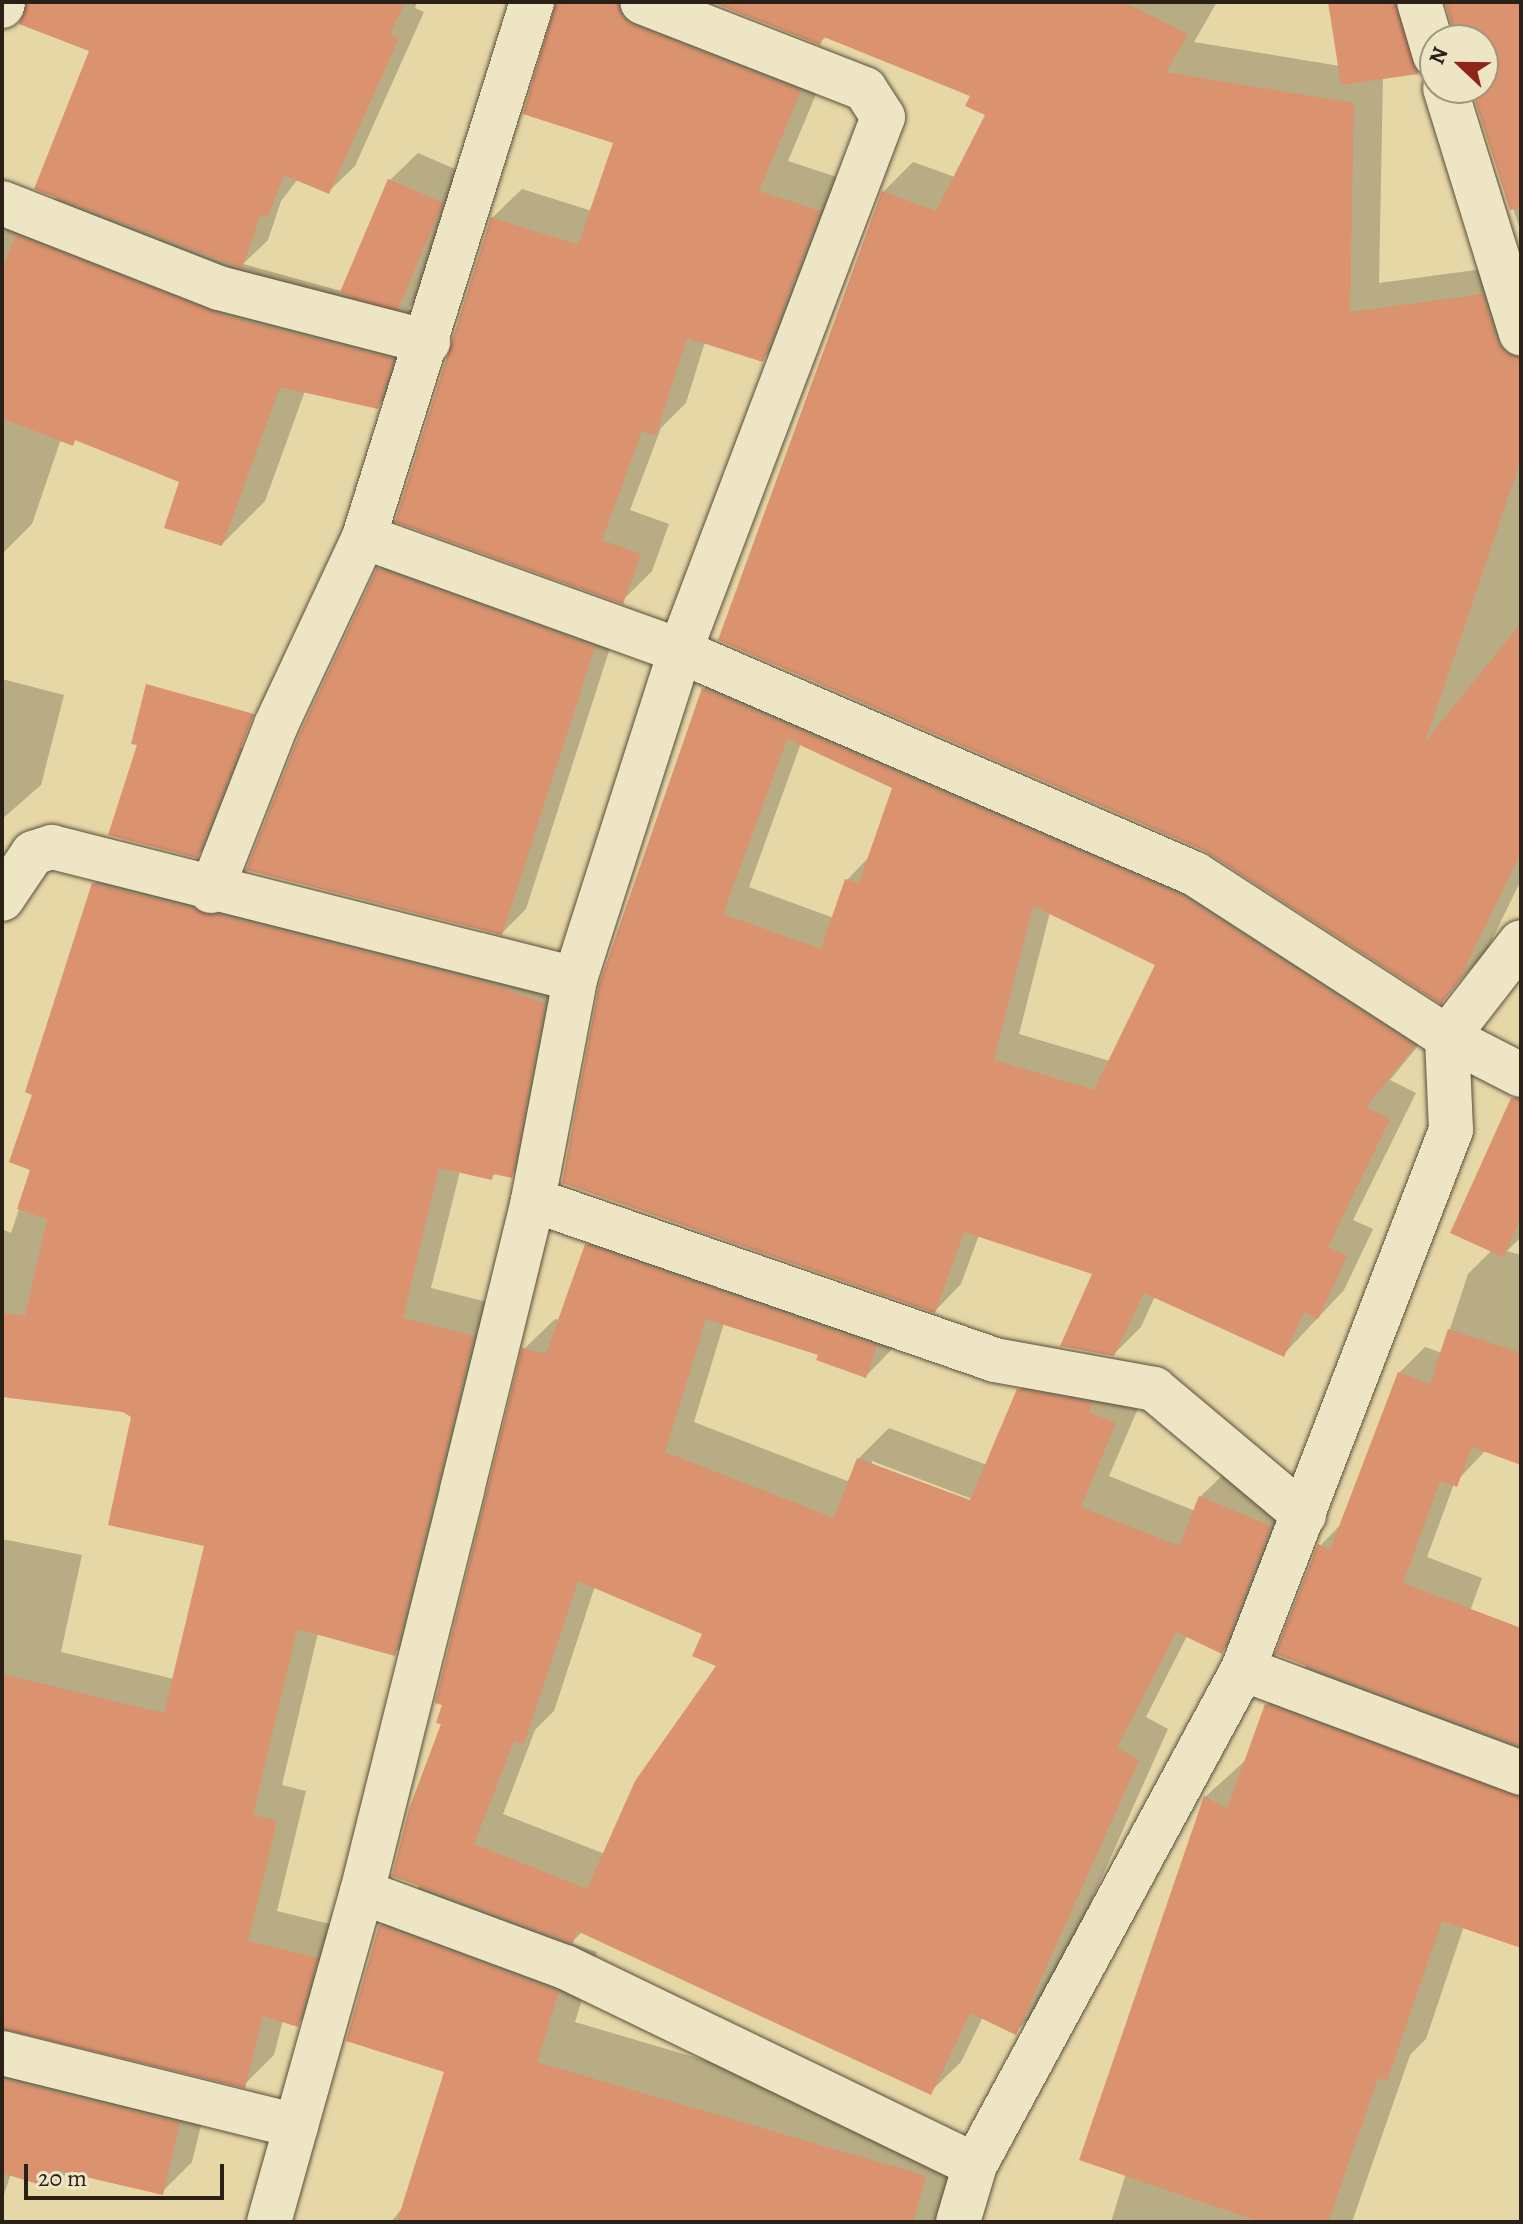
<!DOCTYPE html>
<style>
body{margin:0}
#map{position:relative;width:1523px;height:2224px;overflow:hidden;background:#e5d7a6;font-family:Alegreya,serif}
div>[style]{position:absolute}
.shadow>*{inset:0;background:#0003}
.building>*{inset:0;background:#db926f;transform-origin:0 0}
.roads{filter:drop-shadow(0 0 2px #5a4e3c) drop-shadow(0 0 2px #5a4e3c)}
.street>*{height:44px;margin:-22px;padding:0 22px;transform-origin:22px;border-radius:22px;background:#eee5c5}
span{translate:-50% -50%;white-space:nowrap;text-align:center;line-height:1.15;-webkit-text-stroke:8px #eee5c5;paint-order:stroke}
.frame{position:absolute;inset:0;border:4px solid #2b2018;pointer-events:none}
.north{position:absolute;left:1419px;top:24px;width:80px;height:80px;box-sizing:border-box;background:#eee5c5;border:2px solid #a09680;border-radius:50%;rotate:292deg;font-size:22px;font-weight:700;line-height:32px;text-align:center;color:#2b2018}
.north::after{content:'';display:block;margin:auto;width:28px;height:36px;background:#8f2418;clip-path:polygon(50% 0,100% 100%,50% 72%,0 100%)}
.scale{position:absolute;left:24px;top:2164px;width:200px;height:36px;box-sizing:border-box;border:4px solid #2b2018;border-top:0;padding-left:10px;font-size:24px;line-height:28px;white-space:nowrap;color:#2b2018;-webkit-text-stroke:6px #eee5c5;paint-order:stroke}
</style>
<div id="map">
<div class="shadow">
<i style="clip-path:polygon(28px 2px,417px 2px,415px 8px,424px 12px,355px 166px,328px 192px,298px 179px,281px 201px,268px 240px,243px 264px,356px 295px,390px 180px,418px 153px,469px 175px,436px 281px,408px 309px,436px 316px,421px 363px,377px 407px,305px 391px,265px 501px,222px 544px,181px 481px,77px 439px,72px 443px,61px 439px,32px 524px,2px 554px,2px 204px,37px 217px,58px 196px,91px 50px)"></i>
<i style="clip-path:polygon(557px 2px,686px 2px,830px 61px,788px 161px,849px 181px,792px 330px,762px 360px,705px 342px,686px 403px,661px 428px,630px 510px,669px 524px,652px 571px,622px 601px,492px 218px,522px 189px,592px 211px,616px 142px)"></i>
<i style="clip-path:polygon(716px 2px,1217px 2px,1194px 42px,1340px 66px,1330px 2px,1435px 2px,1435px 55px,1417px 72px,1383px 77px,1379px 283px,1513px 265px,1521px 288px,1521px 880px,1486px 952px,1441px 1001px,883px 192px,913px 162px,955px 177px,988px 114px,972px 95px,827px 36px,820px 42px)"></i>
<i style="clip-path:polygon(1447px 2px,1521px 2px,1521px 232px,1473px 88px,1483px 88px,1483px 40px,1458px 40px)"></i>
<i style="clip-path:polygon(403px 545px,618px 623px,526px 909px,502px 933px,379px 569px)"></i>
<i style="clip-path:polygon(evenodd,730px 662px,1440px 1019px,1390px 1080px,1416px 1093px,1353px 1220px,1373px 1229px,1344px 1290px,1283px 1355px,1155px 1296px,1141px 1327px,1114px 1354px,1095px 1273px,979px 1235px,961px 1284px,935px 1311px,564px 1182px,704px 689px,730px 662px,801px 743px,894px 787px,870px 856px,847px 880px,834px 918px,749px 887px,801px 743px,730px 662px,1050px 912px,1158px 964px,1110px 1061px,1019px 1034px,1050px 912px)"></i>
<i style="clip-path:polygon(2px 679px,64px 695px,41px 785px,2px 819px)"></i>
<i style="clip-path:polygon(163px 727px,254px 751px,224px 828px,197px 856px)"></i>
<i style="clip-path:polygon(124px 854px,574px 973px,541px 1146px,511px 1176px,496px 1173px,491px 1178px,460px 1171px,431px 1288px,503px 1306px,424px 1624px,394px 1654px,318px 1633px,282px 1785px,306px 1791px,277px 1911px,346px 1928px,327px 1994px,298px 2024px,283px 2020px,274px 2055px,244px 2085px,4px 2026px,25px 2048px,209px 2093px,192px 2162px,162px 2192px,69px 2171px,54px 2187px,11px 2173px,2px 2201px,2px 1539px,82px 1555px,61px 1652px,174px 1679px,207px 1545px,133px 1416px,124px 1410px,2px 1395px,2px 1229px,11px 1233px,33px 1168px,34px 1093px,94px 884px)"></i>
<i style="clip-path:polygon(1521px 1091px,1521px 1237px,1507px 1251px,1521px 1255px,1521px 1463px,1486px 1450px,1454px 1484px,1427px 1557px,1482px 1578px,1466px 1622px,1521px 1641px,1521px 1946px,1464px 1926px,1426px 2039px,1410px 2055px,1352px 2222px,1111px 2222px,1126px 2173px,1082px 2158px,1205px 1797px,1247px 1759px,1267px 1705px,1307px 1665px,1320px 1546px,1343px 1522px,1399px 1373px,1425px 1347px,1442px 1353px,1468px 1274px,1492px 1250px,1513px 1099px)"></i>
<i style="clip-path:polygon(evenodd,617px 1215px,896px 1345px,866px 1376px,820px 1354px,724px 1323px,694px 1422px,850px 1482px,858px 1459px,889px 1428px,987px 1465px,1019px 1391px,1049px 1360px,1145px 1392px,1109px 1476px,1195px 1511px,1200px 1497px,1231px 1467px,1300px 1495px,1252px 1622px,1221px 1652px,1187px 1636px,1146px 1717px,1168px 1729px,1046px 2002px,1015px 2032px,983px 2017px,961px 2062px,930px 2092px,583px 1931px,571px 1943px,597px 1952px,575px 2022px,965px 2137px,940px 2222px,391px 2222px,404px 2206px,446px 2070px,380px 1926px,421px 1885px,443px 1723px,524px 1349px,555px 1319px,560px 1320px,587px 1246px,617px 1215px,872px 1461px,980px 1502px,979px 1505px,872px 1466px,872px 1461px,617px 1215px,595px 1586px,704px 1633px,719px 1665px,605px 1854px,503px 1814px,535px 1730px,554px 1711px,595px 1586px)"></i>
</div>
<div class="building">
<i style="clip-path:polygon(27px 2px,405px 2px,390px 34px,399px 38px,329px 194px,284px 175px,268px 217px,261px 214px,242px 268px,34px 189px,89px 51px,19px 24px)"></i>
<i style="clip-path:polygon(556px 2px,618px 2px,622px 17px,633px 25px,801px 91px,759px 191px,820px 211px,763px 362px,687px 338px,656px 435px,642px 431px,602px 540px,641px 554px,623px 604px,395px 522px,491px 217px,578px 245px,613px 143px,523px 114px)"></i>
<i style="clip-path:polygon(711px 2px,1124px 2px,1188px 34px,1166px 72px,1354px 103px,1350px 312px,1483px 294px,1497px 341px,1505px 352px,1521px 357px,1521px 460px,1425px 742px,1521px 623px,1521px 852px,1457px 984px,1441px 1004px,1205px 851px,718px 640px,882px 191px,936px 211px,985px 115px,965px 106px,970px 96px,824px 37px,820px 45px)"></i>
<i style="clip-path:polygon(1328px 2px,1395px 2px,1418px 74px,1341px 85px)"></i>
<i style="clip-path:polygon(1445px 2px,1521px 2px,1521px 208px,1510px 210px,1471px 88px,1483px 88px,1483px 40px,1456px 40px)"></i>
<i style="left:388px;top:179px;width:60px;height:123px;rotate:23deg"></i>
<i style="clip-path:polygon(16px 235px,225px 316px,394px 359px,378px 409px,280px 387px,222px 546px,164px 528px,179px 482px,75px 440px,73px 446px,2px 418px,2px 270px)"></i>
<i style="clip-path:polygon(377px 568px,595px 647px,502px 935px,246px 870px,299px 735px)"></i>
<i style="clip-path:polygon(146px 684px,254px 714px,197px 858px,108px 835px,137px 745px,131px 744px)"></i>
<i style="clip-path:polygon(evenodd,702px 688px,1183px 896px,1415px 1046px,1366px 1107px,1390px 1119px,1328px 1247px,1347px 1256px,1318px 1319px,1304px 1312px,1284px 1357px,1144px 1293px,1114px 1356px,1060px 1346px,1092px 1274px,964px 1232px,935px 1313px,562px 1183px,599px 985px,702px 688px,787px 739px,892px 788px,859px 883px,845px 879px,821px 949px,723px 914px,787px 739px,702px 688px,1033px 906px,1155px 965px,1094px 1090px,994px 1060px,1033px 906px)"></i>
<i style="clip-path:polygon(92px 883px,487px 983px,545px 1003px,512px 1178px,493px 1174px,492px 1180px,439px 1168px,403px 1318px,474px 1336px,395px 1656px,297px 1629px,253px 1815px,277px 1821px,248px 1941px,318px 1958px,298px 2027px,263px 2016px,245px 2088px,2px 2029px,2px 1674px,164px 1713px,204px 1546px,108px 1525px,131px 1417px,123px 1412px,2px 1397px,2px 1313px,25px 1316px,47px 1219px,17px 1209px,30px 1170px,9px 1162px,32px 1095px,25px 1092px)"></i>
<i style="clip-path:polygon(1511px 1098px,1521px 1100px,1521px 1219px,1503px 1257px,1450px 1233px)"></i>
<i style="clip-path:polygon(evenodd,585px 1244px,877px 1346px,866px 1378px,816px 1360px,818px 1355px,706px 1319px,665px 1452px,834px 1518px,857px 1458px,970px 1500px,1017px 1389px,1093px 1403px,1089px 1412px,1116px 1423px,1081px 1507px,1179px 1546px,1199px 1496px,1271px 1526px,1222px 1654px,1176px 1632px,1117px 1748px,1139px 1760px,1016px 2035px,970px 2013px,931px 2095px,577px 1931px,573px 1943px,392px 1876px,409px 1809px,441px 1724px,436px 1723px,442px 1705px,435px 1703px,522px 1348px,546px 1354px,585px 1244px,578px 1581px,702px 1634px,692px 1656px,716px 1666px,635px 1781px,587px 1889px,474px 1844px,514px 1741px,524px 1744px,578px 1581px)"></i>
<i style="clip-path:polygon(1448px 1329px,1521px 1353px,1521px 1465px,1472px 1447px,1457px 1487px,1440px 1481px,1403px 1583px,1521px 1628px,1521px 1746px,1275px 1654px,1318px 1544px,1330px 1550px,1398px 1372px,1430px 1384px)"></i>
<i style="clip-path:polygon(1265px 1704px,1521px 1797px,1521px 1948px,1442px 1921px,1387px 2081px,1378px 2078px,1328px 2222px,1261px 2222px,1079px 2160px,1204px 1796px,1227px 1809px)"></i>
<i style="clip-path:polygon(379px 1925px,559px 1992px,537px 2062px,926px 2176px,913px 2222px,397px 2222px,444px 2072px,346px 2041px)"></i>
<i style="clip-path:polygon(2px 2079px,180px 2123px,163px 2195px,60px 2171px,54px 2189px,2px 2173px)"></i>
</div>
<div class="roads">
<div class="street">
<i style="left:1419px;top:2px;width:56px;rotate:73.5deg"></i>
<i style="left:2px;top:6px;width:4px;rotate:-76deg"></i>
<i style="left:1445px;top:88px;width:257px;rotate:72.8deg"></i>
<i style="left:2px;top:203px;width:233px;rotate:21.4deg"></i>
<i style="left:219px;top:288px;width:216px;rotate:14.5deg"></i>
<i style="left:364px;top:537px;width:336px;rotate:19.8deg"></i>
<i style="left:680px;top:651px;width:561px;rotate:23.41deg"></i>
<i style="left:1195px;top:874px;width:300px;rotate:32.9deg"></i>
<i style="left:1447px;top:1037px;width:83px;rotate:27.2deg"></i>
<i style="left:211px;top:891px;width:178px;rotate:-68.6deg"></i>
<i style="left:276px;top:725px;width:208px;rotate:-64.9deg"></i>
<i style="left:364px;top:537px;width:561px;rotate:-72.57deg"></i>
<i style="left:2px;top:899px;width:55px;rotate:-56deg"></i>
<i style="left:33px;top:853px;width:20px;rotate:-18deg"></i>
<i style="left:52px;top:847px;width:539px;rotate:14.17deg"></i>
<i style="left:533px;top:1200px;width:489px;rotate:19.1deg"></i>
<i style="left:995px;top:1360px;width:162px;rotate:10.3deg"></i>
<i style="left:1154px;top:1389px;width:196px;rotate:40deg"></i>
<i style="left:1243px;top:1669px;width:297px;rotate:20.5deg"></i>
<i style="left:362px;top:1892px;width:216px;rotate:20.3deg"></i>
<i style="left:565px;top:1967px;width:455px;rotate:25.8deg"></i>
<i style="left:2px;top:2053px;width:303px;rotate:13.9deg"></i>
<i style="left:269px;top:2222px;width:343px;rotate:-74.3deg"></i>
<i style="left:362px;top:1892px;width:414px;rotate:-76deg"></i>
<i style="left:462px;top:1490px;width:299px;rotate:-76.2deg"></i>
<i style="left:533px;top:1200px;width:225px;rotate:-79.2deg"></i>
<i style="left:575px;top:979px;width:344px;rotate:-72.2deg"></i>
<i style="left:680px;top:651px;width:571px;rotate:-69.19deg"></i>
<i style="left:883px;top:117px;width:33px;rotate:-123deg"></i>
<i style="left:865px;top:89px;width:239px;rotate:-158.7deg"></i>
<i style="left:958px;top:2222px;width:59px;rotate:-73.4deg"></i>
<i style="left:975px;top:2165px;width:564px;rotate:-61.62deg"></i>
<i style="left:1243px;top:1669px;width:578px;rotate:-68.9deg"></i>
<i style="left:1451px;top:1130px;width:93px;rotate:-92.5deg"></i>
<i style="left:1447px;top:1037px;width:120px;rotate:-52.1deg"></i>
</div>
</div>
<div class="frame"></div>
<div class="north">N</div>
<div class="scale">20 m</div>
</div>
